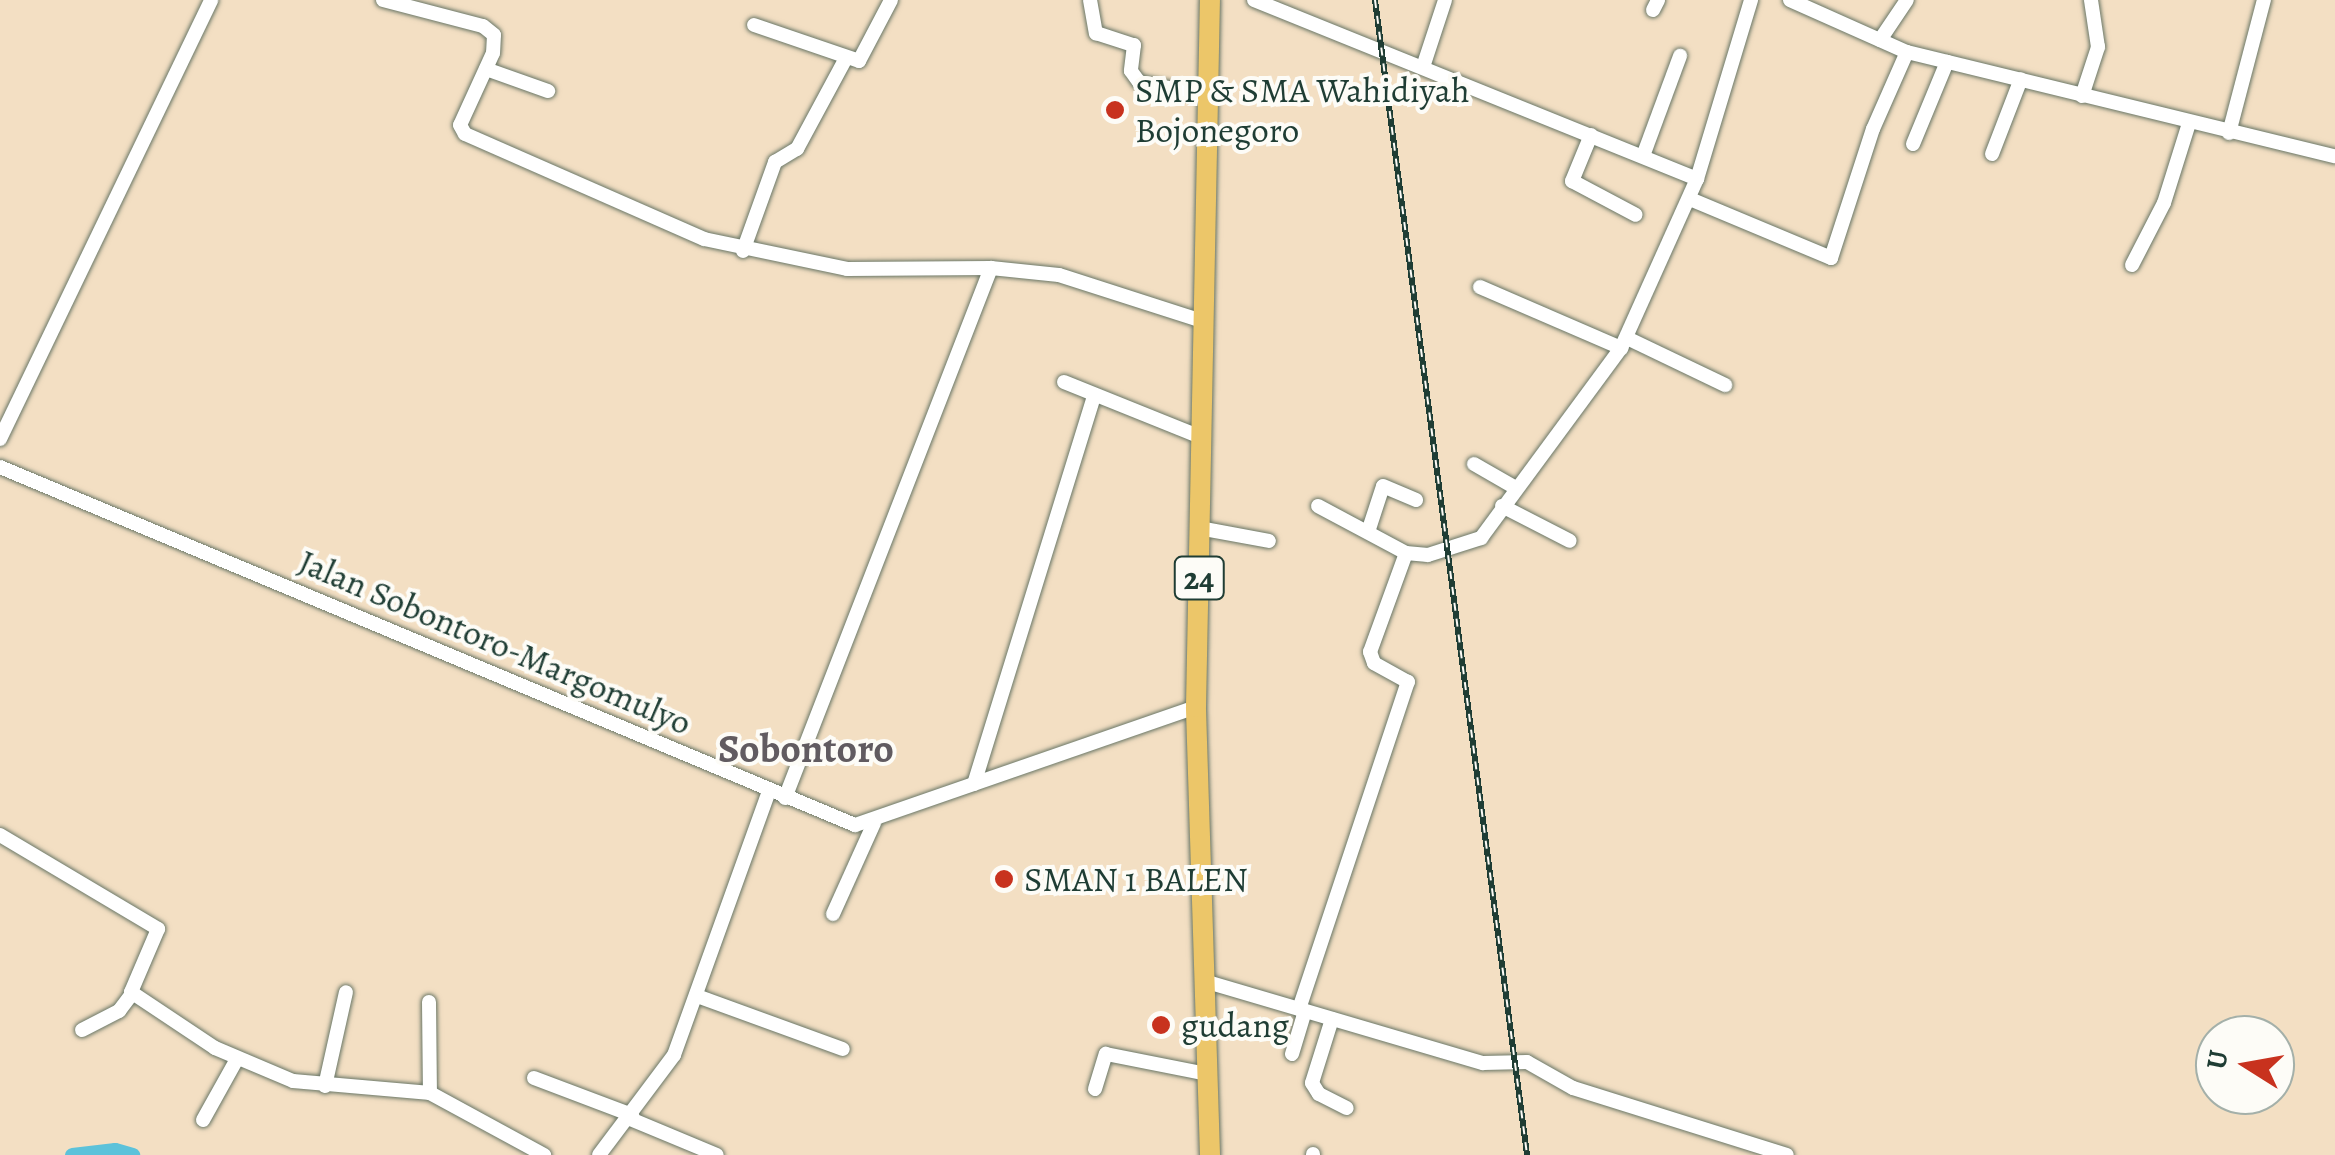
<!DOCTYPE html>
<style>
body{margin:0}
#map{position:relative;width:2335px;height:1155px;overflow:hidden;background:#f3dfc3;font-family:Alegreya,serif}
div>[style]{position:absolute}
.river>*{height:15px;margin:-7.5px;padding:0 7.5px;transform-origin:7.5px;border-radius:7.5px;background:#5cc2da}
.roads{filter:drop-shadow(0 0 2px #697666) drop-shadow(0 0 2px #697666)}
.minor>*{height:14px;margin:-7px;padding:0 7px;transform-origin:7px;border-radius:7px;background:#fff}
.highway>*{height:20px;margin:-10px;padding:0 10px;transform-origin:10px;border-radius:10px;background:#ecc669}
.rail>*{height:6px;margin-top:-3px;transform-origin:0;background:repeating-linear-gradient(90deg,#fdfcf7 0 8px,#1f3d34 0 16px);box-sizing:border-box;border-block:2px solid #1f3d34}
.dots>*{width:28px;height:28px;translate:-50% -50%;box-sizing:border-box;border:5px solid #fdfcf7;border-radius:50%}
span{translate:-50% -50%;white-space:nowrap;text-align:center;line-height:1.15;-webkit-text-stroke:8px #fdfcf7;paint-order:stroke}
.shield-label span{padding:2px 8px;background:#fdfcf7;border:2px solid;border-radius:8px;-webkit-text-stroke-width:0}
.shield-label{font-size:32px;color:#1f3d34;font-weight:700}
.poi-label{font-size:35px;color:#1f3d34}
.left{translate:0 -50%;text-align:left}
.street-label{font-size:35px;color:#1f3d34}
.quarter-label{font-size:40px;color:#615b60;font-weight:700}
.north{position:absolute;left:2195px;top:1015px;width:100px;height:100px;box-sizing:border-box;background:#fdfcf7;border:2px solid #a4b0a9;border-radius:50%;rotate:281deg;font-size:28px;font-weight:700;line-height:40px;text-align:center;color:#1f3d34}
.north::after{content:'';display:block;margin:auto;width:35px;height:45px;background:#c8321e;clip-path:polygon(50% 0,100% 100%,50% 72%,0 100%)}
</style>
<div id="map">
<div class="river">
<i style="left:72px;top:1155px;width:43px;rotate:-6.6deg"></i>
<i style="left:115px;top:1150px;width:18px;rotate:16deg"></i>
</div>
<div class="roads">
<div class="minor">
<i style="left:383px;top:0;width:103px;rotate:14.6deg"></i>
<i style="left:483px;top:26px;width:14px;rotate:39deg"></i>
<i style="left:494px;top:35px;width:18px;rotate:93deg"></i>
<i style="left:493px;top:53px;width:79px;rotate:114.6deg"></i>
<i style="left:460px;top:125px;width:10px;rotate:61deg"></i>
<i style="left:465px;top:134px;width:261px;rotate:23.7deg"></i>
<i style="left:704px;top:239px;width:146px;rotate:11.8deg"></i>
<i style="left:847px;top:269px;width:144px;rotate:-0.4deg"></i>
<i style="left:991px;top:268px;width:68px;rotate:5.9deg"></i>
<i style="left:1059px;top:275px;width:150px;rotate:17.8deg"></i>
<i style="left:1090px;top:0;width:34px;rotate:80deg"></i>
<i style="left:1096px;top:33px;width:40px;rotate:18deg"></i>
<i style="left:1134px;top:45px;width:26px;rotate:97deg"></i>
<i style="left:1131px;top:71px;width:14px;rotate:54deg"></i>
<i style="left:1139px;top:82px;width:71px;rotate:11.3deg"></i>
<i style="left:1254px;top:0;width:478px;rotate:22deg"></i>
<i style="left:1697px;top:179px;width:187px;rotate:-73.2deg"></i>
<i style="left:1790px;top:0;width:128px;rotate:24deg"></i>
<i style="left:1907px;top:52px;width:440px;rotate:13.7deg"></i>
<i style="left:1653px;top:10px;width:11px;rotate:-63deg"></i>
<i style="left:754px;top:25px;width:111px;rotate:18.9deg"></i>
<i style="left:859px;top:61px;width:69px;rotate:-62.3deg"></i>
<i style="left:1880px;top:40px;width:48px;rotate:-56deg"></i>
<i style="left:1424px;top:64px;width:67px;rotate:-71.8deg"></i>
<i style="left:486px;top:69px;width:66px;rotate:19.5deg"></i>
<i style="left:2082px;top:96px;width:52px;rotate:-71.9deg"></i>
<i style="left:2098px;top:47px;width:48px;rotate:-98.5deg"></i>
<i style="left:2229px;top:133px;width:138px;rotate:-75.3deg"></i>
<i style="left:1591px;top:135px;width:50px;rotate:112.4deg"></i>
<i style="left:1572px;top:181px;width:72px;rotate:28deg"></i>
<i style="left:1913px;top:144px;width:89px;rotate:-67.5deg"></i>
<i style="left:1992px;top:154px;width:80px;rotate:-68.9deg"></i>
<i style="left:1643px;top:156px;width:107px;rotate:-69.7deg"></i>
<i style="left:1690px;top:199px;width:153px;rotate:22.7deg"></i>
<i style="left:1831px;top:258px;width:136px;rotate:-72deg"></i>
<i style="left:1873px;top:129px;width:84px;rotate:-66.2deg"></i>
<i style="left:743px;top:251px;width:95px;rotate:-70.2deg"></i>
<i style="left:775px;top:162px;width:26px;rotate:-31deg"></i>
<i style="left:797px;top:149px;width:101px;rotate:-61.7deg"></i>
<i style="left:2132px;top:265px;width:70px;rotate:-62.7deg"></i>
<i style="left:2164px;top:203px;width:84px;rotate:-72.6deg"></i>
<i style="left:1480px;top:287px;width:154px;rotate:23.4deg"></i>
<i style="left:1627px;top:338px;width:109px;rotate:25.6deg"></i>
<i style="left:1064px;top:382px;width:148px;rotate:21.9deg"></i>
<i style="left:0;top:439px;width:487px;rotate:-64.3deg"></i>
<i style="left:1474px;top:464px;width:46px;rotate:29.9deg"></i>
<i style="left:0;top:467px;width:927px;rotate:22.72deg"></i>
<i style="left:855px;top:825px;width:361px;rotate:-19.1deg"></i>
<i style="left:1318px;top:506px;width:100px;rotate:28.1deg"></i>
<i style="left:1502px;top:506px;width:76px;rotate:27.2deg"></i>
<i style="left:1199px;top:528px;width:71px;rotate:10.5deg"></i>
<i style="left:1368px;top:532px;width:48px;rotate:-71.9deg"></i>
<i style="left:1383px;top:486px;width:36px;rotate:23deg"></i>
<i style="left:974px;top:784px;width:406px;rotate:-72.8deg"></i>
<i style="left:785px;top:798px;width:569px;rotate:-68.76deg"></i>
<i style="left:0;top:835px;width:184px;rotate:30.7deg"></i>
<i style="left:158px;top:929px;width:69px;rotate:113.2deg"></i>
<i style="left:131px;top:992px;width:101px;rotate:33.7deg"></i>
<i style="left:215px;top:1048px;width:85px;rotate:22.9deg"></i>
<i style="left:293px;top:1081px;width:138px;rotate:5deg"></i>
<i style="left:430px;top:1093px;width:130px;rotate:28.5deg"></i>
<i style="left:833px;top:914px;width:100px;rotate:-65.7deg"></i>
<i style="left:1204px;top:981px;width:291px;rotate:16.4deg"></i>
<i style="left:1483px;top:1063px;width:44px;rotate:-1.3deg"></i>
<i style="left:1527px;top:1062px;width:53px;rotate:29.5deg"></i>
<i style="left:1573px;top:1088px;width:224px;rotate:17.4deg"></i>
<i style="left:697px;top:996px;width:155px;rotate:20deg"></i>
<i style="left:429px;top:1002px;width:91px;rotate:89.4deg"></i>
<i style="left:1299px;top:1009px;width:345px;rotate:-71.6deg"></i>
<i style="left:1408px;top:682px;width:39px;rotate:-151deg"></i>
<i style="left:1374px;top:663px;width:12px;rotate:-110deg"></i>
<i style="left:1370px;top:652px;width:105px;rotate:-70deg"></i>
<i style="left:1406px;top:553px;width:22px;rotate:5deg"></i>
<i style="left:1428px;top:555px;width:56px;rotate:-17.8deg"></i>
<i style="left:1481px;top:538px;width:236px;rotate:-53.6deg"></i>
<i style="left:1621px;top:348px;width:185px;rotate:-65.8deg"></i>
<i style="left:1332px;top:1019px;width:67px;rotate:107.4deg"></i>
<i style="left:1312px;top:1083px;width:13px;rotate:58deg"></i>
<i style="left:1319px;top:1094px;width:31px;rotate:27deg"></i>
<i style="left:82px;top:1030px;width:42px;rotate:-27.2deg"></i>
<i style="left:119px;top:1011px;width:21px;rotate:-53deg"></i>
<i style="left:1292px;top:1054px;width:45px;rotate:-73.2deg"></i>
<i style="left:534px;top:1078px;width:105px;rotate:20.7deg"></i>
<i style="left:325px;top:1086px;width:96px;rotate:-77.4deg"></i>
<i style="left:1095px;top:1089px;width:37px;rotate:-73deg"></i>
<i style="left:1106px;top:1054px;width:103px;rotate:11.2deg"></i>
<i style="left:628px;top:1118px;width:96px;rotate:22.6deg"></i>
<i style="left:203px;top:1120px;width:70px;rotate:-60.9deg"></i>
<i style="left:599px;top:1155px;width:125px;rotate:-53.1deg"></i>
<i style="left:674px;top:1055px;width:281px;rotate:-70.2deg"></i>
<i style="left:1313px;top:1155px;width:1px;rotate:-90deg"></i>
</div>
<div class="highway">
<i style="left:1210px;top:1155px;width:448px;rotate:-91.8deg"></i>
<i style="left:1196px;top:707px;width:707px;rotate:-88.87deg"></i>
</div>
</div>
<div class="rail">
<i style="left:1375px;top:0;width:1165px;rotate:82.5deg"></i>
</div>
<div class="dots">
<i style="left:1115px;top:110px;background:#c8321e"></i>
<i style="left:1004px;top:879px;background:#c8321e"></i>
<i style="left:1161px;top:1025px;background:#c8321e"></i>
</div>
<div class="shield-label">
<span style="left:1199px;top:578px">24</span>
</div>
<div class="poi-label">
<span class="left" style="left:1135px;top:110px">SMP &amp; SMA Wahidiyah<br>Bojonegoro</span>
<span class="left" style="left:1024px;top:879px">SMAN 1 BALEN</span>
<span class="left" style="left:1181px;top:1025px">gudang</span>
</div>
<div class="street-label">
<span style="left:495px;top:642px;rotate:23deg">Jalan Sobontoro-Margomulyo</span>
</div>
<div class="quarter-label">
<span style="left:806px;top:749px">Sobontoro</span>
</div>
<div class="north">U</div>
</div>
